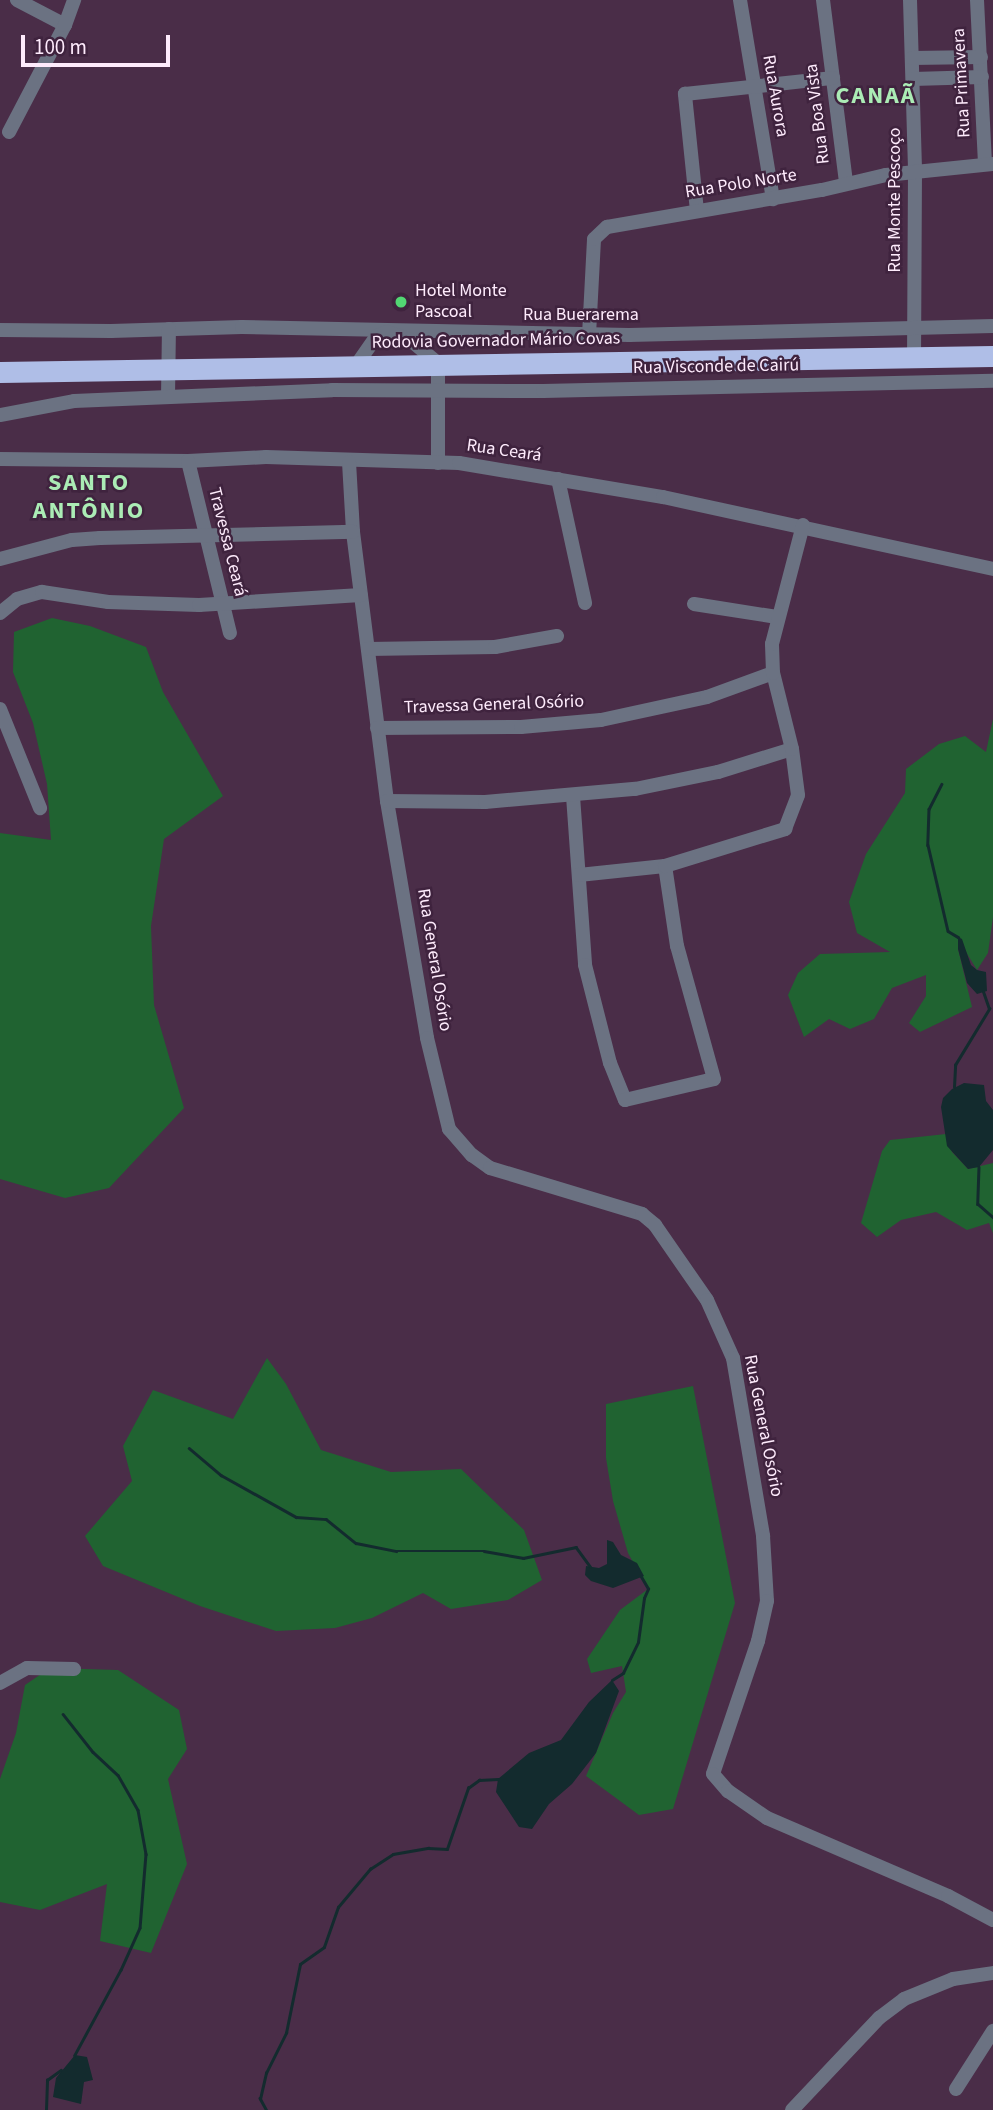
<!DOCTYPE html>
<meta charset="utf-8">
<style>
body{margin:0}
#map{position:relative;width:993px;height:2110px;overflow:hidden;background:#4a2d48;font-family:"Source Sans 3",sans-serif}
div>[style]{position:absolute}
.green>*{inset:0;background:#206331}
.water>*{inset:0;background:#132b2e}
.stream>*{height:2.5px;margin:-1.25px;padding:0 1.25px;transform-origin:1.25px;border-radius:1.25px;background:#132b2e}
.minor>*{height:14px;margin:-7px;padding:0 7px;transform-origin:7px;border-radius:7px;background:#6b7282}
.highway>*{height:21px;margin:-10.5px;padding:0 10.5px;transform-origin:10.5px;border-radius:10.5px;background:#afbee7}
.dots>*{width:19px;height:19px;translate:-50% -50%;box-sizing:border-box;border:4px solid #3f233e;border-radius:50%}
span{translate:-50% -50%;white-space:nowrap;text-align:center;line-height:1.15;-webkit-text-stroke:5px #3f233e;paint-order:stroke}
.street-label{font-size:18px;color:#feebfc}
.poi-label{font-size:18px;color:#feebfc}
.left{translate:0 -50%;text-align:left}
.district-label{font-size:24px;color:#abecb5;font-weight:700;letter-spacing:2px}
.scale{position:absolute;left:21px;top:35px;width:149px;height:32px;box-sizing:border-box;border:4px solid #feebfc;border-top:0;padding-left:9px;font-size:21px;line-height:24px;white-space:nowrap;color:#feebfc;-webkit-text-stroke:5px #3f233e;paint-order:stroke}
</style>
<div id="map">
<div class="green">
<i style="clip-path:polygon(52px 618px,90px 626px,146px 647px,163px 692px,223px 796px,164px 839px,151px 926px,154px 1005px,184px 1108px,109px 1188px,65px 1198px,0 1179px,0 833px,51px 840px,47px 784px,33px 723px,13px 672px,14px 632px)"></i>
<i style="clip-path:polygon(993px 719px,993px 917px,988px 953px,977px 970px,958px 939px,958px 949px,972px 1007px,920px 1032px,909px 1023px,926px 996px,926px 975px,892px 988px,874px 1019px,850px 1029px,829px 1019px,804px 1037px,788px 995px,798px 973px,820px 954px,890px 952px,857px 933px,849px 902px,866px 854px,905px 793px,906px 769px,939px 744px,965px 736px,986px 752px)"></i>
<i style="clip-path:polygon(946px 1134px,952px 1152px,968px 1169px,993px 1163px,993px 1233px,989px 1223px,967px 1230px,936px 1212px,901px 1220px,877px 1237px,861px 1223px,882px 1151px,890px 1140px)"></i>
<i style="clip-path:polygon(267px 1358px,286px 1384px,321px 1450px,391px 1472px,461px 1469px,524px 1530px,542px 1580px,508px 1600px,451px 1609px,423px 1593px,372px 1618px,335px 1628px,276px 1631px,200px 1606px,103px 1566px,85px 1536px,132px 1481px,123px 1446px,153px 1390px,233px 1419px)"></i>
<i style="clip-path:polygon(693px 1386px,735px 1603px,673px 1809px,639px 1815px,586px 1776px,613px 1713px,626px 1692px,622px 1666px,591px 1673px,587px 1659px,620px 1610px,648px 1589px,628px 1553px,613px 1501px,606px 1458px,606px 1404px)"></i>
<i style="clip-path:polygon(50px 1668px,118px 1670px,179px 1710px,187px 1749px,168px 1779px,187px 1864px,151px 1953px,100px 1941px,107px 1884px,40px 1910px,0 1902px,0 1779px,16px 1733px,25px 1685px)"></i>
</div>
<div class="water">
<i style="clip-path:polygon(958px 937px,962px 939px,971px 965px,977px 970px,986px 972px,987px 991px,977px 994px,967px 983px,958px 949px)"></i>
<i style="clip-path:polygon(964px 1083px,984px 1085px,986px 1101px,993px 1110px,993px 1150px,979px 1167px,968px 1169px,947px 1146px,941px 1107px,943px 1098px,952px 1089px)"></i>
<i style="clip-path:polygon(607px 1540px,613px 1542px,621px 1555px,637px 1563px,644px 1576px,613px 1588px,591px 1581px,585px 1575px,586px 1566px,599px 1568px,607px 1564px)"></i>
<i style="clip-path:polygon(612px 1680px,619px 1691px,596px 1753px,572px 1784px,549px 1804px,532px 1829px,519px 1827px,496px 1792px,498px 1779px,529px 1753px,561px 1740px,589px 1702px)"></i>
<i style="clip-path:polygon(75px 2055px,87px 2057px,93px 2080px,84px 2082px,81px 2104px,53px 2097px,56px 2078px)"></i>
</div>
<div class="stream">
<i style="left:942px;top:784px;width:28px;rotate:117deg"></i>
<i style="left:929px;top:809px;width:36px;rotate:92deg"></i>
<i style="left:928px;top:845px;width:88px;rotate:76.9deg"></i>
<i style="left:948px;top:931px;width:12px;rotate:31deg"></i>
<i style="left:954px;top:1087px;width:22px;rotate:-87deg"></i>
<i style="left:955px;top:1065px;width:66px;rotate:-58.7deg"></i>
<i style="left:989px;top:1009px;width:18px;rotate:-109deg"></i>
<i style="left:979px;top:1167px;width:37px;rotate:92deg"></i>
<i style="left:978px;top:1204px;width:20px;rotate:41deg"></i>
<i style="left:189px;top:1448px;width:42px;rotate:40.2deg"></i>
<i style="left:221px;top:1475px;width:86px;rotate:29.2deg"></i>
<i style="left:296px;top:1517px;width:30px;rotate:4deg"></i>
<i style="left:326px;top:1519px;width:38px;rotate:39deg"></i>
<i style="left:356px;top:1543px;width:41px;rotate:11.3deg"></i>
<i style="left:396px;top:1551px;width:88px"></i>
<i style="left:484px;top:1551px;width:40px;rotate:10deg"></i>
<i style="left:523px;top:1558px;width:54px;rotate:-11.7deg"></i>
<i style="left:576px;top:1547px;width:24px;rotate:54deg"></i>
<i style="left:612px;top:1680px;width:13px;rotate:-32deg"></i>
<i style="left:623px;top:1673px;width:34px;rotate:-64deg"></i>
<i style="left:638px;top:1642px;width:44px;rotate:-82.2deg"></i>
<i style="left:644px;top:1598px;width:10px;rotate:-66deg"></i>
<i style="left:648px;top:1589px;width:14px;rotate:-120deg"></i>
<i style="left:63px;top:1714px;width:48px;rotate:51.7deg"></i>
<i style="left:93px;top:1752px;width:34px;rotate:43deg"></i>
<i style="left:118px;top:1775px;width:40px;rotate:60.3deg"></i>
<i style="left:138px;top:1810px;width:45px;rotate:79.7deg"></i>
<i style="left:146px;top:1854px;width:74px;rotate:94.6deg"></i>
<i style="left:140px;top:1928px;width:46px;rotate:114.3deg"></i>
<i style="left:121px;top:1970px;width:97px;rotate:118.4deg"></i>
<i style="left:46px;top:2110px;width:30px;rotate:-88deg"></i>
<i style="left:47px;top:2080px;width:17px;rotate:-36deg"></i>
<i style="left:266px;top:2110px;width:13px;rotate:-119deg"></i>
<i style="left:260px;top:2099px;width:27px;rotate:-77deg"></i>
<i style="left:266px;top:2073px;width:45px;rotate:-63.4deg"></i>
<i style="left:286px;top:2033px;width:70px;rotate:-78.5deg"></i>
<i style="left:300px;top:1964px;width:29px;rotate:-35deg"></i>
<i style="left:324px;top:1947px;width:42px;rotate:-70.7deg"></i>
<i style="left:338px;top:1907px;width:50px;rotate:-49.9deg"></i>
<i style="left:370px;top:1869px;width:27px;rotate:-33deg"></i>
<i style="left:393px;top:1854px;width:36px;rotate:-10deg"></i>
<i style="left:428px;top:1848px;width:19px;rotate:3deg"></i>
<i style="left:447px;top:1849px;width:65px;rotate:-71deg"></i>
<i style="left:468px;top:1788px;width:14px;rotate:-36deg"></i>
<i style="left:479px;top:1780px;width:19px;rotate:-3deg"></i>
</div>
<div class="minor">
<i style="left:17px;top:0;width:54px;rotate:27.5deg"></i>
<i style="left:740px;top:0;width:202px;rotate:80.6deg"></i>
<i style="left:823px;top:0;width:184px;rotate:82.8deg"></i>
<i style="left:910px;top:0;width:171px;rotate:88.3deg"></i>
<i style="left:915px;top:171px;width:186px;rotate:90.3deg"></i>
<i style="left:977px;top:0;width:164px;rotate:87.2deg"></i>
<i style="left:912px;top:58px;width:69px;rotate:-0.8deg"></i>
<i style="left:913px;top:79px;width:69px;rotate:-1.7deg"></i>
<i style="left:9px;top:132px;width:121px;rotate:-62.4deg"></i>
<i style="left:65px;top:25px;width:27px;rotate:-70deg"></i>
<i style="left:697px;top:211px;width:118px;rotate:-95.9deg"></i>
<i style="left:685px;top:94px;width:149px;rotate:-6.2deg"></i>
<i style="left:0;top:330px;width:111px;rotate:0.5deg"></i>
<i style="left:111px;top:331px;width:131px;rotate:-1.7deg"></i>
<i style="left:242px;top:327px;width:387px;rotate:1.2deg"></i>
<i style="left:629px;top:335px;width:364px;rotate:-1.4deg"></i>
<i style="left:589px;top:335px;width:96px;rotate:-87deg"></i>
<i style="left:594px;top:239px;width:18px;rotate:-43deg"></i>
<i style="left:607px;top:227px;width:218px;rotate:-9.8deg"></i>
<i style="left:822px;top:190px;width:66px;rotate:-13.2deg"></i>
<i style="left:886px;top:175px;width:108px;rotate:-5.9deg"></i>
<i style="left:355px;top:367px;width:38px;rotate:-55deg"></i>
<i style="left:377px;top:336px;width:11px;rotate:-22deg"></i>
<i style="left:387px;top:332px;width:23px;rotate:18deg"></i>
<i style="left:409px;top:339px;width:38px;rotate:40deg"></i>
<i style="left:438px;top:363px;width:100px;rotate:90deg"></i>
<i style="left:168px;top:397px;width:68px;rotate:-89.2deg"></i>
<i style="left:0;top:415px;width:75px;rotate:-10.7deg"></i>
<i style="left:74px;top:401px;width:258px;rotate:-2.4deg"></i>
<i style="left:332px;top:390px;width:211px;rotate:0.3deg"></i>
<i style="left:543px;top:391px;width:450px;rotate:-1.3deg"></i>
<i style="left:0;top:459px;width:188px;rotate:0.6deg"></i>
<i style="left:188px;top:461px;width:78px;rotate:-2.9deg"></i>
<i style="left:266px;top:457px;width:193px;rotate:1.8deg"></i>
<i style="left:459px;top:463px;width:207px;rotate:9.5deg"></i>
<i style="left:663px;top:497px;width:338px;rotate:12.3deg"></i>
<i style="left:188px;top:461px;width:177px;rotate:76.3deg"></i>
<i style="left:349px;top:462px;width:70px;rotate:86.7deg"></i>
<i style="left:353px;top:532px;width:271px;rotate:82.8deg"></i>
<i style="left:387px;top:801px;width:240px;rotate:80.4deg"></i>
<i style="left:427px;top:1038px;width:94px;rotate:76.4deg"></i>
<i style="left:449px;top:1129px;width:35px;rotate:49deg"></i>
<i style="left:472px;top:1155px;width:22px;rotate:36deg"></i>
<i style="left:490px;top:1168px;width:159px;rotate:16.8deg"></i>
<i style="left:642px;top:1214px;width:17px;rotate:40deg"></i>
<i style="left:655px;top:1225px;width:91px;rotate:55.3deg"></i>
<i style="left:707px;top:1300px;width:64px;rotate:65.9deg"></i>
<i style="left:733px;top:1358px;width:181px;rotate:80.4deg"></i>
<i style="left:763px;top:1536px;width:65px;rotate:86.5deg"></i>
<i style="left:767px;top:1601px;width:41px;rotate:102.7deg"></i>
<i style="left:758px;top:1641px;width:140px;rotate:108.7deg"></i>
<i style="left:713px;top:1774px;width:23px;rotate:49deg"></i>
<i style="left:728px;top:1791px;width:47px;rotate:34.7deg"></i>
<i style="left:767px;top:1818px;width:197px;rotate:23.3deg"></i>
<i style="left:948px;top:1896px;width:51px;rotate:28.1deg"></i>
<i style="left:558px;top:479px;width:127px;rotate:77.7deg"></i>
<i style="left:0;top:559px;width:74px;rotate:-14.8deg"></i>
<i style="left:72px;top:540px;width:28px;rotate:-4deg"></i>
<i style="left:100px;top:538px;width:253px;rotate:-1.4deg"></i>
<i style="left:694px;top:604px;width:84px;rotate:8.9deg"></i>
<i style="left:0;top:613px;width:22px;rotate:-39deg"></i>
<i style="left:17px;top:599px;width:26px;rotate:-16deg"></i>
<i style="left:42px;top:592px;width:67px;rotate:8.6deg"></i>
<i style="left:108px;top:602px;width:91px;rotate:1.9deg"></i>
<i style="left:199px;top:605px;width:162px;rotate:-3.5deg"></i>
<i style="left:368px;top:649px;width:127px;rotate:-0.9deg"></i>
<i style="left:495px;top:647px;width:63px;rotate:-10.1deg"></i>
<i style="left:0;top:709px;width:107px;rotate:68deg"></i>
<i style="left:377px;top:728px;width:144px;rotate:-0.4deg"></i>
<i style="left:521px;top:727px;width:80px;rotate:-5deg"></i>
<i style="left:601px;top:720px;width:108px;rotate:-12.2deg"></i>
<i style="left:707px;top:697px;width:70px;rotate:-20deg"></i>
<i style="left:573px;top:796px;width:169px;rotate:85.9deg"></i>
<i style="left:585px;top:965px;width:101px;rotate:75.7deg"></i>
<i style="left:610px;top:1063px;width:40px;rotate:68deg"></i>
<i style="left:625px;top:1100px;width:91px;rotate:-13.3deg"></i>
<i style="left:714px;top:1079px;width:138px;rotate:-105.5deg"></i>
<i style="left:677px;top:946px;width:81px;rotate:-98.5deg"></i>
<i style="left:387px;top:801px;width:98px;rotate:0.6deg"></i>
<i style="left:485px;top:802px;width:151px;rotate:-5deg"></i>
<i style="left:635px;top:789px;width:85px;rotate:-11.6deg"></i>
<i style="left:718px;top:772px;width:77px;rotate:-17.3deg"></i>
<i style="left:579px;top:875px;width:86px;rotate:-6deg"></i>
<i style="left:665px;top:866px;width:126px;rotate:-17.1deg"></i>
<i style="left:785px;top:829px;width:36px;rotate:-69deg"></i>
<i style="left:798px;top:795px;width:46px;rotate:-97.4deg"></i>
<i style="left:792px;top:749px;width:78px;rotate:-104deg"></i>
<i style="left:773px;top:673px;width:29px;rotate:-92deg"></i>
<i style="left:772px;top:644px;width:123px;rotate:-75.4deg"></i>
<i style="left:0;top:1683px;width:31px;rotate:-29deg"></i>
<i style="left:27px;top:1668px;width:47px;rotate:1.2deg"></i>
<i style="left:956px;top:2089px;width:69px;rotate:-57.5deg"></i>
<i style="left:792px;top:2110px;width:127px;rotate:-46.6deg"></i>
<i style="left:879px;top:2018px;width:31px;rotate:-37deg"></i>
<i style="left:904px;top:1999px;width:53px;rotate:-22.2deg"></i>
<i style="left:953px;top:1979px;width:40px;rotate:-8.5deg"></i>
</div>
<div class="highway">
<i style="left:0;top:372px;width:993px;rotate:-0.92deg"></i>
</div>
<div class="dots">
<i style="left:401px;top:302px;background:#52d673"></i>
</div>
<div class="street-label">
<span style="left:962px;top:83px;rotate:-93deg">Rua Primavera</span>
<span style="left:775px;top:96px;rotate:80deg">Rua Aurora</span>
<span style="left:818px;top:114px;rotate:-97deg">Rua Boa Vista</span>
<span style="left:741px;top:184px;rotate:-9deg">Rua Polo Norte</span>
<span style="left:895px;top:200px;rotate:-90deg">Rua Monte Pescoço</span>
<span style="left:581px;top:315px">Rua Buerarema</span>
<span style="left:496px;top:341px;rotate:-1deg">Rodovia Governador Mário Covas</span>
<span style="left:716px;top:367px;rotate:-1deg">Rua Visconde de Cairú</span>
<span style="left:504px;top:451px;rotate:8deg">Rua Ceará</span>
<span style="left:227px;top:542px;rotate:76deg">Travessa Ceará</span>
<span style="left:494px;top:705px;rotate:-2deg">Travessa General Osório</span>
<span style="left:434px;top:960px;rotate:81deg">Rua General Osório</span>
<span style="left:763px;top:1426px;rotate:79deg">Rua General Osório</span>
</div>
<div class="poi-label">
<span class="left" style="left:415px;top:302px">Hotel Monte<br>Pascoal</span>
</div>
<div class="district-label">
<span style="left:876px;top:96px">CANAÃ</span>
<span style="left:89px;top:497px">SANTO<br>ANTÔNIO</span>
</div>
<div class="scale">100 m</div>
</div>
